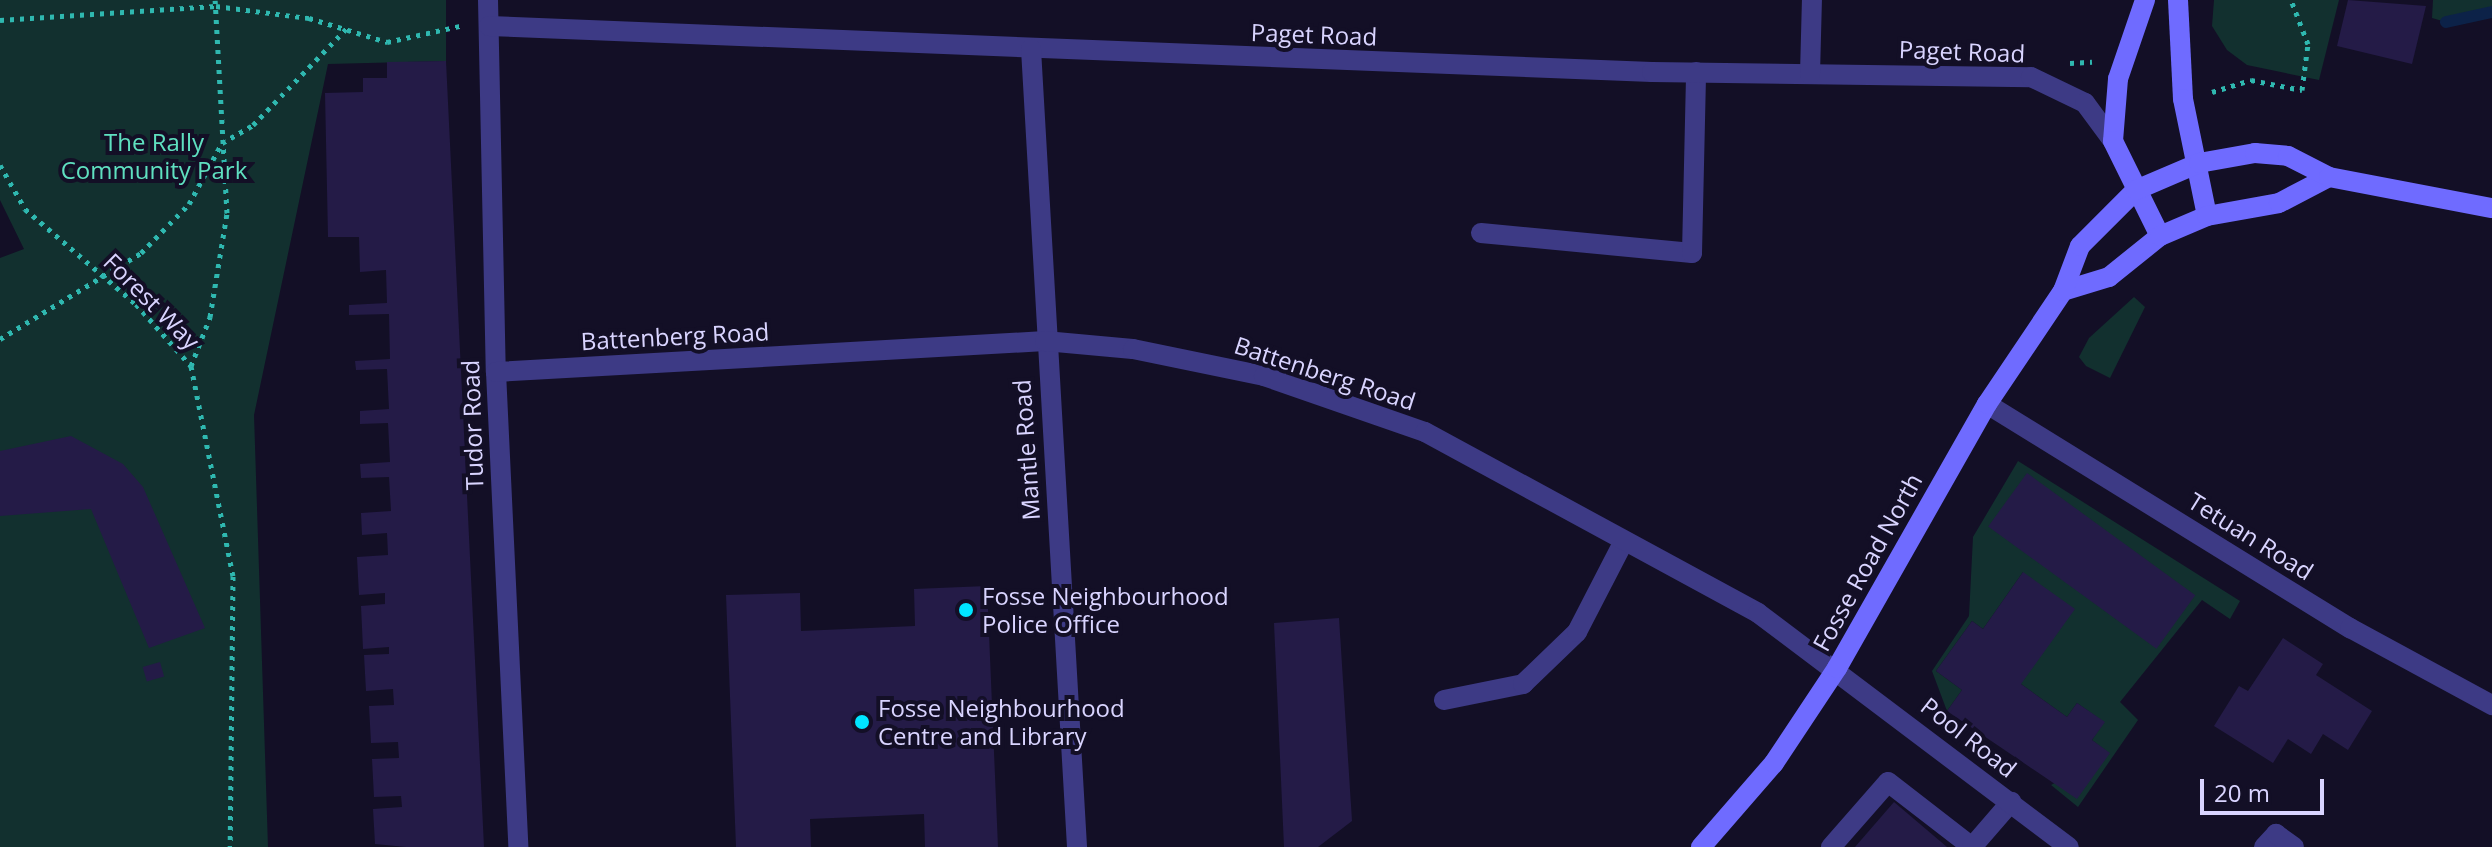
<!DOCTYPE html>
<style>
body{margin:0}
#map{position:relative;width:2492px;height:847px;overflow:hidden;background:#130f26;font-family:"Open Sans",sans-serif}
div>[style]{position:absolute}
.green>*{inset:0;background:#12302f}
.stream>*{height:12px;margin:-6px;padding:0 6px;transform-origin:6px;border-radius:6px;background:#0c2248}
.building>*{inset:0;background:#241b47;transform-origin:0 0}
.path>*{height:5px;margin-top:-2.5px;transform-origin:0;background:repeating-linear-gradient(90deg,#2fb8b0 0 4px,transparent 0 10px)}
.lane>*{height:20px;margin:-10px;padding:0 10px;transform-origin:10px;border-radius:10px;background:#3d3a85}
.street>*{height:20px;margin:-10px;padding:0 10px;transform-origin:10px;border-radius:10px;background:#3d3a85}
.secondary>*{height:20px;margin:-10px;padding:0 10px;transform-origin:10px;border-radius:10px;background:#6f6bff}
.dots>*{width:22px;height:22px;translate:-50% -50%;box-sizing:border-box;border:4px solid #130f26;border-radius:50%}
span{translate:-50% -50%;white-space:nowrap;text-align:center;line-height:1.15;-webkit-text-stroke:8px #130f26;paint-order:stroke}
.street-label{font-size:24px;color:#d9d4ff}
.park-label{font-size:24px;color:#5fe0c0}
.poi-label{font-size:24px;color:#d9d4ff}
.left{translate:0 -50%;text-align:left}
.scale{position:absolute;left:2200px;top:779px;width:124px;height:36px;box-sizing:border-box;border:4px solid #d9d4ff;border-top:0;padding-left:10px;font-size:24px;line-height:28px;white-space:nowrap;color:#d9d4ff;-webkit-text-stroke:6px #130f26;paint-order:stroke}
</style>
<div id="map">
<div class="green">
<i style="clip-path:polygon(0 0,446px 0,446px 61px,328px 64px,254px 415px,268px 847px,0 847px,0 258px,24px 249px,0 200px)"></i>
<i style="clip-path:polygon(2214px 0,2339px 0,2319px 80px,2247px 65px,2227px 50px,2212px 26px)"></i>
<i style="clip-path:polygon(2433px 0,2492px 0,2492px 12px,2446px 22px,2432px 18px)"></i>
<i style="clip-path:polygon(2134px 297px,2145px 307px,2110px 378px,2086px 366px,2079px 357px,2089px 338px)"></i>
<i style="clip-path:polygon(2018px 461px,2240px 601px,2230px 619px,2202px 600px,2120px 702px,2138px 720px,2078px 807px,2051px 785px,2109px 753px,2092px 740px,2104px 722px,2077px 703px,2067px 717px,2021px 684px,2023px 572px,1983px 629px,1972px 621px,1936px 671px,1962px 690px,1947px 711px,1932px 671px,1969px 616px,1973px 537px)"></i>
</div>
<div class="stream">
<i style="left:2446px;top:22px;width:47px;rotate:-12.3deg"></i>
</div>
<div class="building">
<i style="clip-path:polygon(2348px 0,2426px 6px,2412px 64px,2337px 46px)"></i>
<i style="clip-path:polygon(446px 61px,484px 847px,406px 847px,375px 844px,373px 809px,402px 807px,401px 796px,374px 797px,372px 759px,399px 758px,398px 742px,371px 743px,369px 706px,394px 705px,393px 689px,366px 691px,364px 655px,389px 654px,389px 647px,363px 649px,361px 606px,385px 604px,385px 593px,359px 595px,357px 557px,388px 555px,387px 533px,362px 535px,361px 513px,391px 511px,389px 477px,361px 478px,360px 464px,390px 462px,388px 423px,360px 424px,360px 411px,389px 409px,387px 369px,356px 370px,355px 361px,390px 359px,389px 314px,349px 315px,349px 305px,387px 303px,386px 270px,360px 272px,359px 237px,328px 237px,325px 93px,363px 92px,363px 78px,387px 78px,387px 62px)"></i>
<i style="clip-path:polygon(71px 436px,123px 464px,143px 487px,205px 628px,149px 648px,91px 509px,0 516px,0 451px)"></i>
<i style="left:2027px;top:473px;width:208px;height:66px;rotate:36deg"></i>
<i style="clip-path:polygon(2023px 572px,2075px 609px,2021px 684px,2067px 717px,2077px 703px,2105px 722px,2092px 740px,2110px 753px,2077px 799px,1947px 711px,1962px 690px,1936px 671px,1972px 621px,1983px 629px)"></i>
<i style="clip-path:polygon(987px 586px,998px 847px,925px 847px,924px 814px,810px 819px,811px 847px,736px 847px,726px 595px,800px 593px,801px 631px,915px 626px,914px 589px)"></i>
<i style="clip-path:polygon(1339px 618px,1352px 821px,1318px 847px,1284px 847px,1274px 623px)"></i>
<i style="clip-path:polygon(2283px 638px,2323px 664px,2316px 675px,2372px 711px,2348px 750px,2323px 734px,2311px 754px,2288px 739px,2273px 763px,2214px 726px,2239px 686px,2248px 691px)"></i>
<i style="left:160px;top:662px;width:15px;height:18px;rotate:74deg"></i>
<i style="clip-path:polygon(1894px 802px,1947px 847px,1855px 847px)"></i>
</div>
<div class="path">
<i style="left:0;top:20px;width:216px;rotate:-3.7deg"></i>
<i style="left:216px;top:6px;width:94px;rotate:7.4deg"></i>
<i style="left:309px;top:18px;width:82px;rotate:17.1deg"></i>
<i style="left:387px;top:42px;width:75px;rotate:-12.4deg"></i>
<i style="left:2070px;top:63px;width:22px;rotate:-3deg"></i>
<i style="left:2212px;top:92px;width:41px;rotate:-17.1deg"></i>
<i style="left:2251px;top:80px;width:52px;rotate:11.1deg"></i>
<i style="left:2302px;top:90px;width:46px;rotate:-82.6deg"></i>
<i style="left:2308px;top:44px;width:47px;rotate:-111.1deg"></i>
<i style="left:0;top:165px;width:51px;rotate:60.4deg"></i>
<i style="left:25px;top:209px;width:146px;rotate:40.6deg"></i>
<i style="left:136px;top:304px;width:83px;rotate:48.4deg"></i>
<i style="left:191px;top:366px;width:214px;rotate:78.7deg"></i>
<i style="left:233px;top:576px;width:271px;rotate:90.6deg"></i>
<i style="left:0;top:339px;width:165px;rotate:-31.4deg"></i>
<i style="left:141px;top:253px;width:69px;rotate:-45.6deg"></i>
<i style="left:189px;top:204px;width:69px;rotate:-61.6deg"></i>
<i style="left:222px;top:143px;width:36px;rotate:-30deg"></i>
<i style="left:253px;top:125px;width:135px;rotate:-45.9deg"></i>
<i style="left:191px;top:366px;width:53px;rotate:-68.8deg"></i>
<i style="left:210px;top:317px;width:105px;rotate:-80.7deg"></i>
<i style="left:227px;top:213px;width:213px;rotate:-93.2deg"></i>
</div>
<div class="lane">
<i style="left:1481px;top:233px;width:212px;rotate:5.4deg"></i>
<i style="left:1692px;top:253px;width:181px;rotate:-88.7deg"></i>
<i style="left:1444px;top:700px;width:81px;rotate:-11.4deg"></i>
<i style="left:1523px;top:684px;width:75px;rotate:-43.9deg"></i>
<i style="left:1577px;top:632px;width:102px;rotate:-62.7deg"></i>
<i style="left:1831px;top:847px;width:86px;rotate:-48.8deg"></i>
<i style="left:1888px;top:782px;width:106px;rotate:37.7deg"></i>
<i style="left:1972px;top:847px;width:60px;rotate:-49.1deg"></i>
</div>
<div class="street">
<i style="left:488px;top:0;width:372px;rotate:88.8deg"></i>
<i style="left:496px;top:372px;width:476px;rotate:87.3deg"></i>
<i style="left:489px;top:26px;width:1164px;rotate:2.27deg"></i>
<i style="left:1652px;top:72px;width:379px;rotate:0.8deg"></i>
<i style="left:2031px;top:77px;width:60px;rotate:25.7deg"></i>
<i style="left:2085px;top:103px;width:47px;rotate:53.6deg"></i>
<i style="left:1031px;top:49px;width:799px;rotate:86.7deg"></i>
<i style="left:1810px;top:74px;width:74px;rotate:-88.5deg"></i>
<i style="left:496px;top:372px;width:550px;rotate:-3.23deg"></i>
<i style="left:1045px;top:341px;width:88px;rotate:5.2deg"></i>
<i style="left:1133px;top:349px;width:134px;rotate:11.6deg"></i>
<i style="left:1264px;top:376px;width:170px;rotate:19.2deg"></i>
<i style="left:1425px;top:432px;width:379px;rotate:28.5deg"></i>
<i style="left:1758px;top:613px;width:389px;rotate:37deg"></i>
<i style="left:1987px;top:404px;width:427px;rotate:31.7deg"></i>
<i style="left:2350px;top:628px;width:162px;rotate:28.5deg"></i>
<i style="left:2264px;top:847px;width:18px;rotate:-47deg"></i>
<i style="left:2276px;top:834px;width:22px;rotate:36deg"></i>
</div>
<div class="secondary">
<i style="left:2145px;top:0;width:83px;rotate:108.9deg"></i>
<i style="left:2118px;top:79px;width:62px;rotate:94.6deg"></i>
<i style="left:2113px;top:141px;width:106px;rotate:63.7deg"></i>
<i style="left:2178px;top:0;width:99px;rotate:87.1deg"></i>
<i style="left:2183px;top:99px;width:119px;rotate:78.4deg"></i>
<i style="left:2063px;top:291px;width:48px;rotate:-16.9deg"></i>
<i style="left:2109px;top:277px;width:65px;rotate:-38.8deg"></i>
<i style="left:2160px;top:236px;width:51px;rotate:-23.1deg"></i>
<i style="left:2207px;top:216px;width:73px;rotate:-10.2deg"></i>
<i style="left:2279px;top:203px;width:56px;rotate:-27.5deg"></i>
<i style="left:1701px;top:847px;width:111px;rotate:-49deg"></i>
<i style="left:1774px;top:763px;width:114px;rotate:-56.4deg"></i>
<i style="left:1837px;top:668px;width:304px;rotate:-60.4deg"></i>
<i style="left:1987px;top:404px;width:136px;rotate:-56.1deg"></i>
<i style="left:2063px;top:291px;width:48px;rotate:-69.3deg"></i>
<i style="left:2080px;top:246px;width:79px;rotate:-45deg"></i>
<i style="left:2136px;top:190px;width:69px;rotate:-23.2deg"></i>
<i style="left:2199px;top:163px;width:57px;rotate:-10.1deg"></i>
<i style="left:2255px;top:153px;width:33px;rotate:5deg"></i>
<i style="left:2288px;top:156px;width:46px;rotate:27.1deg"></i>
<i style="left:2329px;top:177px;width:166px;rotate:10.8deg"></i>
</div>
<div class="dots">
<i style="left:966px;top:610px;background:#00e5ff"></i>
<i style="left:862px;top:722px;background:#00e5ff"></i>
</div>
<div class="street-label">
<span style="left:1314px;top:34px;rotate:2deg">Paget Road</span>
<span style="left:1962px;top:51px;rotate:2deg">Paget Road</span>
<span style="left:152px;top:301px;rotate:45deg">Forest Way</span>
<span style="left:675px;top:336px;rotate:-3deg">Battenberg Road</span>
<span style="left:1325px;top:373px;rotate:18deg">Battenberg Road</span>
<span style="left:472px;top:425px;rotate:-92deg">Tudor Road</span>
<span style="left:1026px;top:450px;rotate:-94deg">Mantle Road</span>
<span style="left:2251px;top:536px;rotate:32deg">Tetuan Road</span>
<span style="left:1867px;top:562px;rotate:-61deg">Fosse Road North</span>
<span style="left:1969px;top:737px;rotate:38deg">Pool Road</span>
</div>
<div class="park-label">
<span style="left:154px;top:156px">The Rally<br>Community Park</span>
</div>
<div class="poi-label">
<span class="left" style="left:982px;top:610px">Fosse Neighbourhood<br>Police Office</span>
<span class="left" style="left:878px;top:722px">Fosse Neighbourhood<br>Centre and Library</span>
</div>
<div class="scale">20 m</div>
</div>
